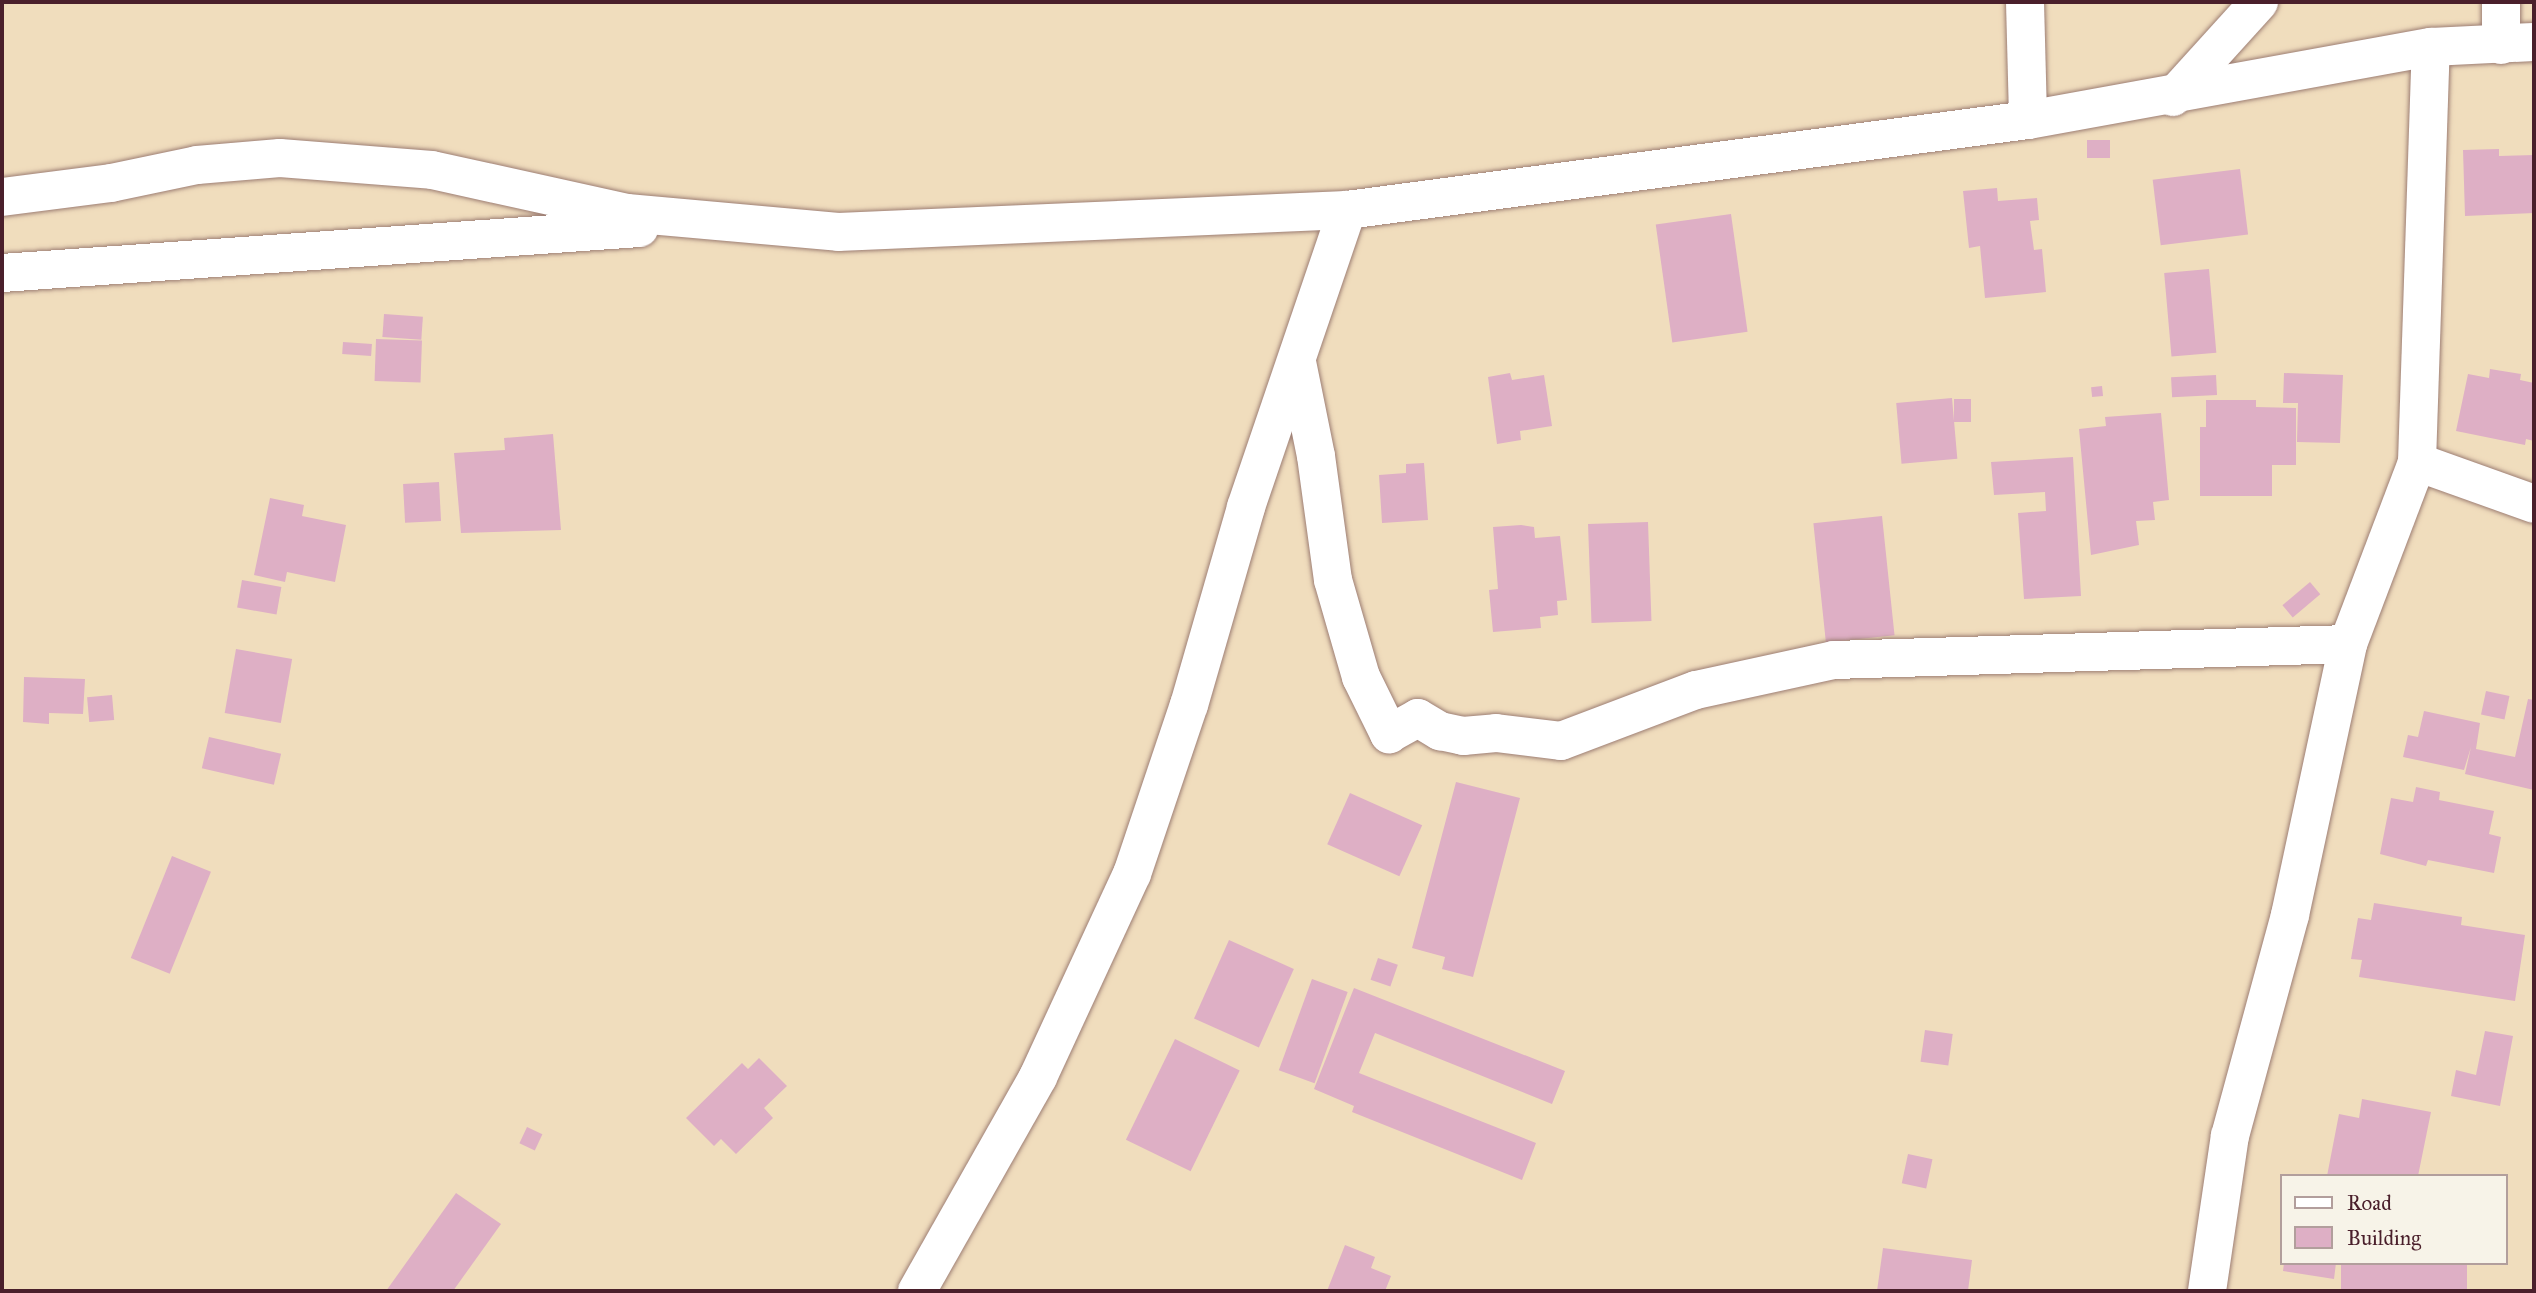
<!DOCTYPE html>
<style>
body{margin:0}
#map{position:relative;width:2536px;height:1293px;overflow:hidden;background:#f0ddbd;font-family:"IM FELL Great Primer",serif}
div>[style]{position:absolute}
.building>*{inset:0;background:#deafc5;transform-origin:0 0}
.roads{filter:drop-shadow(0 0 2px #9d7e74) drop-shadow(0 0 2px #9d7e74)}
.street>*{height:38px;margin:-19px;padding:0 19px;transform-origin:19px;border-radius:19px;background:#fff}
span{translate:-50% -50%;white-space:nowrap;text-align:center;line-height:1.15;-webkit-text-stroke:7px #f7f3e8;paint-order:stroke}
.frame{position:absolute;inset:0;border:4px solid #4a1f2b;pointer-events:none}
.legend{position:absolute;left:2280px;top:1174px;width:228px;height:91px;box-sizing:border-box;background:#f7f3e8;border:2px solid #b29e9c;margin:0;padding:9px 12px;list-style:none;font-size:21px;color:#4a1f2b}
.legend li{display:flex;align-items:center;gap:14px;height:35px}
.legend b{width:35px;border:2px solid #b29e9c}
</style>
<div id="map">
<div class="building">
<i style="left:2110px;top:140px;width:18px;height:23px;rotate:90deg"></i>
<i style="clip-path:polygon(2499px 149px,2499px 156px,2534px 155px,2534px 213px,2465px 216px,2463px 150px)"></i>
<i style="left:2240px;top:169px;width:66px;height:88px;rotate:83deg"></i>
<i style="clip-path:polygon(1997px 188px,1998px 201px,2037px 198px,2039px 220px,2030px 221px,2034px 250px,2042px 249px,2046px 292px,1985px 298px,1980px 246px,1969px 248px,1963px 191px)"></i>
<i style="left:1731px;top:214px;width:119px;height:76px;rotate:82deg"></i>
<i style="left:2209px;top:269px;width:84px;height:45px;rotate:85deg"></i>
<i style="left:384px;top:314px;width:39px;height:23px;rotate:4deg"></i>
<i style="left:376px;top:339px;width:46px;height:42px;rotate:2deg"></i>
<i style="left:343px;top:342px;width:29px;height:12px;rotate:4deg"></i>
<i style="clip-path:polygon(2490px 369px,2521px 374px,2520px 380px,2534px 383px,2534px 441px,2526px 439px,2525px 445px,2456px 431px,2468px 374px,2489px 378px)"></i>
<i style="clip-path:polygon(1510px 373px,1512px 380px,1544px 375px,1552px 426px,1520px 431px,1521px 440px,1497px 444px,1488px 377px)"></i>
<i style="clip-path:polygon(2284px 373px,2343px 375px,2340px 443px,2297px 442px,2298px 403px,2283px 403px)"></i>
<i style="left:2216px;top:375px;width:20px;height:45px;rotate:87deg"></i>
<i style="left:2102px;top:386px;width:10px;height:11px;rotate:84deg"></i>
<i style="left:1952px;top:398px;width:61px;height:56px;rotate:85deg"></i>
<i style="left:1954px;top:399px;width:17px;height:23px"></i>
<i style="clip-path:polygon(2206px 400px,2256px 400px,2256px 407px,2296px 408px,2296px 465px,2272px 465px,2272px 496px,2200px 496px,2200px 427px,2206px 427px)"></i>
<i style="clip-path:polygon(2161px 413px,2169px 500px,2153px 502px,2155px 520px,2136px 521px,2139px 545px,2091px 555px,2079px 429px,2106px 426px,2105px 417px)"></i>
<i style="clip-path:polygon(553px 434px,561px 530px,461px 533px,454px 453px,505px 450px,504px 438px)"></i>
<i style="clip-path:polygon(2073px 457px,2081px 596px,2024px 599px,2018px 513px,2046px 511px,2045px 492px,1994px 495px,1991px 462px)"></i>
<i style="clip-path:polygon(1424px 463px,1428px 520px,1382px 523px,1379px 475px,1406px 473px,1406px 464px)"></i>
<i style="left:439px;top:482px;width:39px;height:36px;rotate:87deg"></i>
<i style="clip-path:polygon(270px 498px,304px 505px,302px 516px,346px 525px,335px 582px,287px 572px,285px 582px,254px 575px)"></i>
<i style="left:1882px;top:516px;width:120px;height:69px;rotate:84deg"></i>
<i style="left:1648px;top:522px;width:99px;height:60px;rotate:88deg"></i>
<i style="clip-path:polygon(1521px 525px,1534px 527px,1535px 538px,1560px 536px,1567px 600px,1557px 601px,1558px 615px,1540px 617px,1541px 628px,1493px 632px,1489px 590px,1498px 589px,1493px 527px)"></i>
<i style="left:242px;top:580px;width:40px;height:28px;rotate:10deg"></i>
<i style="left:2310px;top:582px;width:16px;height:36px;rotate:50deg"></i>
<i style="left:236px;top:649px;width:57px;height:65px;rotate:10deg"></i>
<i style="clip-path:polygon(24px 677px,85px 679px,83px 714px,49px 713px,49px 724px,23px 722px)"></i>
<i style="left:2486px;top:691px;width:24px;height:24px;rotate:12deg"></i>
<i style="left:112px;top:695px;width:25px;height:25px;rotate:85deg"></i>
<i style="clip-path:polygon(2528px 699px,2534px 700px,2534px 790px,2465px 774px,2471px 747px,2464px 770px,2403px 757px,2408px 735px,2418px 737px,2424px 711px,2480px 723px,2476px 749px,2515px 757px)"></i>
<i style="left:209px;top:737px;width:74px;height:32px;rotate:13deg"></i>
<i style="clip-path:polygon(1456px 782px,1520px 798px,1473px 977px,1442px 969px,1445px 957px,1412px 948px)"></i>
<i style="clip-path:polygon(2416px 787px,2440px 792px,2439px 800px,2494px 811px,2489px 834px,2501px 837px,2494px 873px,2428px 860px,2426px 866px,2380px 854px,2391px 798px,2413px 802px)"></i>
<i style="left:1350px;top:793px;width:79px;height:56px;rotate:24deg"></i>
<i style="left:172px;top:856px;width:42px;height:110px;rotate:22deg"></i>
<i style="clip-path:polygon(2374px 903px,2462px 917px,2461px 925px,2525px 935px,2515px 1001px,2359px 977px,2362px 960px,2351px 959px,2358px 918px,2371px 920px)"></i>
<i style="left:1229px;top:940px;width:71px;height:86px;rotate:24deg"></i>
<i style="left:1378px;top:958px;width:21px;height:23px;rotate:19deg"></i>
<i style="left:1312px;top:979px;width:38px;height:97px;rotate:20deg"></i>
<i style="clip-path:polygon(1354px 988px,1565px 1071px,1552px 1104px,1375px 1033px,1359px 1073px,1536px 1143px,1522px 1180px,1352px 1112px,1354px 1106px,1314px 1089px)"></i>
<i style="left:1925px;top:1030px;width:28px;height:32px;rotate:8deg"></i>
<i style="clip-path:polygon(2485px 1031px,2513px 1036px,2500px 1106px,2451px 1096px,2456px 1070px,2476px 1075px)"></i>
<i style="left:1175px;top:1039px;width:72px;height:112px;rotate:26deg"></i>
<i style="clip-path:polygon(759px 1058px,787px 1086px,764px 1108px,773px 1118px,736px 1154px,721px 1139px,714px 1146px,686px 1118px,742px 1063px,748px 1069px)"></i>
<i style="clip-path:polygon(2362px 1099px,2431px 1112px,2418px 1176px,2327px 1176px,2339px 1114px,2359px 1118px)"></i>
<i style="left:527px;top:1127px;width:17px;height:18px;rotate:25deg"></i>
<i style="left:1908px;top:1154px;width:25px;height:30px;rotate:12deg"></i>
<i style="clip-path:polygon(456px 1193px,501px 1224px,453px 1291px,386px 1291px)"></i>
<i style="clip-path:polygon(1345px 1245px,1375px 1257px,1371px 1268px,1391px 1276px,1385px 1291px,1327px 1291px)"></i>
<i style="clip-path:polygon(1883px 1248px,1972px 1260px,1968px 1291px,1877px 1291px)"></i>
<i style="clip-path:polygon(2284px 1263px,2336px 1263px,2334px 1279px,2283px 1271px)"></i>
<i style="left:2341px;top:1263px;width:126px;height:29px"></i>
</div>
<div class="roads">
<div class="street">
<i style="left:2025px;top:2px;width:118px;rotate:88.5deg"></i>
<i style="left:2501px;top:2px;width:43px;rotate:90deg"></i>
<i style="left:2173px;top:97px;width:128px;rotate:-47.8deg"></i>
<i style="left:2px;top:197px;width:110px;rotate:-7.3deg"></i>
<i style="left:111px;top:183px;width:88px;rotate:-11.8deg"></i>
<i style="left:197px;top:165px;width:83px;rotate:-4.8deg"></i>
<i style="left:280px;top:158px;width:152px;rotate:4.5deg"></i>
<i style="left:432px;top:170px;width:200px;rotate:12.4deg"></i>
<i style="left:627px;top:213px;width:212px;rotate:5.1deg"></i>
<i style="left:838px;top:232px;width:509px;rotate:-2.47deg"></i>
<i style="left:1347px;top:210px;width:687px;rotate:-7.53deg"></i>
<i style="left:2028px;top:120px;width:410px;rotate:-10.3deg"></i>
<i style="left:2431px;top:47px;width:103px;rotate:-2.8deg"></i>
<i style="left:2px;top:273px;width:639px;rotate:-4.04deg"></i>
<i style="left:1297px;top:362px;width:96px;rotate:78.6deg"></i>
<i style="left:1316px;top:456px;width:125px;rotate:82.2deg"></i>
<i style="left:1333px;top:580px;width:101px;rotate:73.9deg"></i>
<i style="left:1361px;top:677px;width:64px;rotate:63.8deg"></i>
<i style="left:1389px;top:734px;width:33px;rotate:-29deg"></i>
<i style="left:1418px;top:718px;width:26px;rotate:31deg"></i>
<i style="left:1440px;top:731px;width:24px;rotate:12deg"></i>
<i style="left:1463px;top:736px;width:33px;rotate:-5deg"></i>
<i style="left:1496px;top:733px;width:65px;rotate:7deg"></i>
<i style="left:1561px;top:741px;width:144px;rotate:-20.7deg"></i>
<i style="left:1696px;top:690px;width:141px;rotate:-12.3deg"></i>
<i style="left:1834px;top:660px;width:514px;rotate:-1.78deg"></i>
<i style="left:2417px;top:462px;width:124px;rotate:19.7deg"></i>
<i style="left:917px;top:1291px;width:246px;rotate:-60.5deg"></i>
<i style="left:1038px;top:1077px;width:224px;rotate:-65.2deg"></i>
<i style="left:1132px;top:874px;width:178px;rotate:-71.4deg"></i>
<i style="left:1189px;top:705px;width:206px;rotate:-73.9deg"></i>
<i style="left:1246px;top:507px;width:314px;rotate:-71.2deg"></i>
<i style="left:2207px;top:1291px;width:157px;rotate:-81.6deg"></i>
<i style="left:2230px;top:1136px;width:229px;rotate:-74.8deg"></i>
<i style="left:2290px;top:915px;width:277px;rotate:-77.9deg"></i>
<i style="left:2348px;top:644px;width:195px;rotate:-69.2deg"></i>
<i style="left:2417px;top:462px;width:415px;rotate:-88.1deg"></i>
</div>
</div>
<div class="frame"></div>
<ul class="legend">
<li><b style="height:9px;background:#fff"></b>Road</li>
<li><b style="height:19px;background:#deafc5"></b>Building</li>
</ul>
</div>
